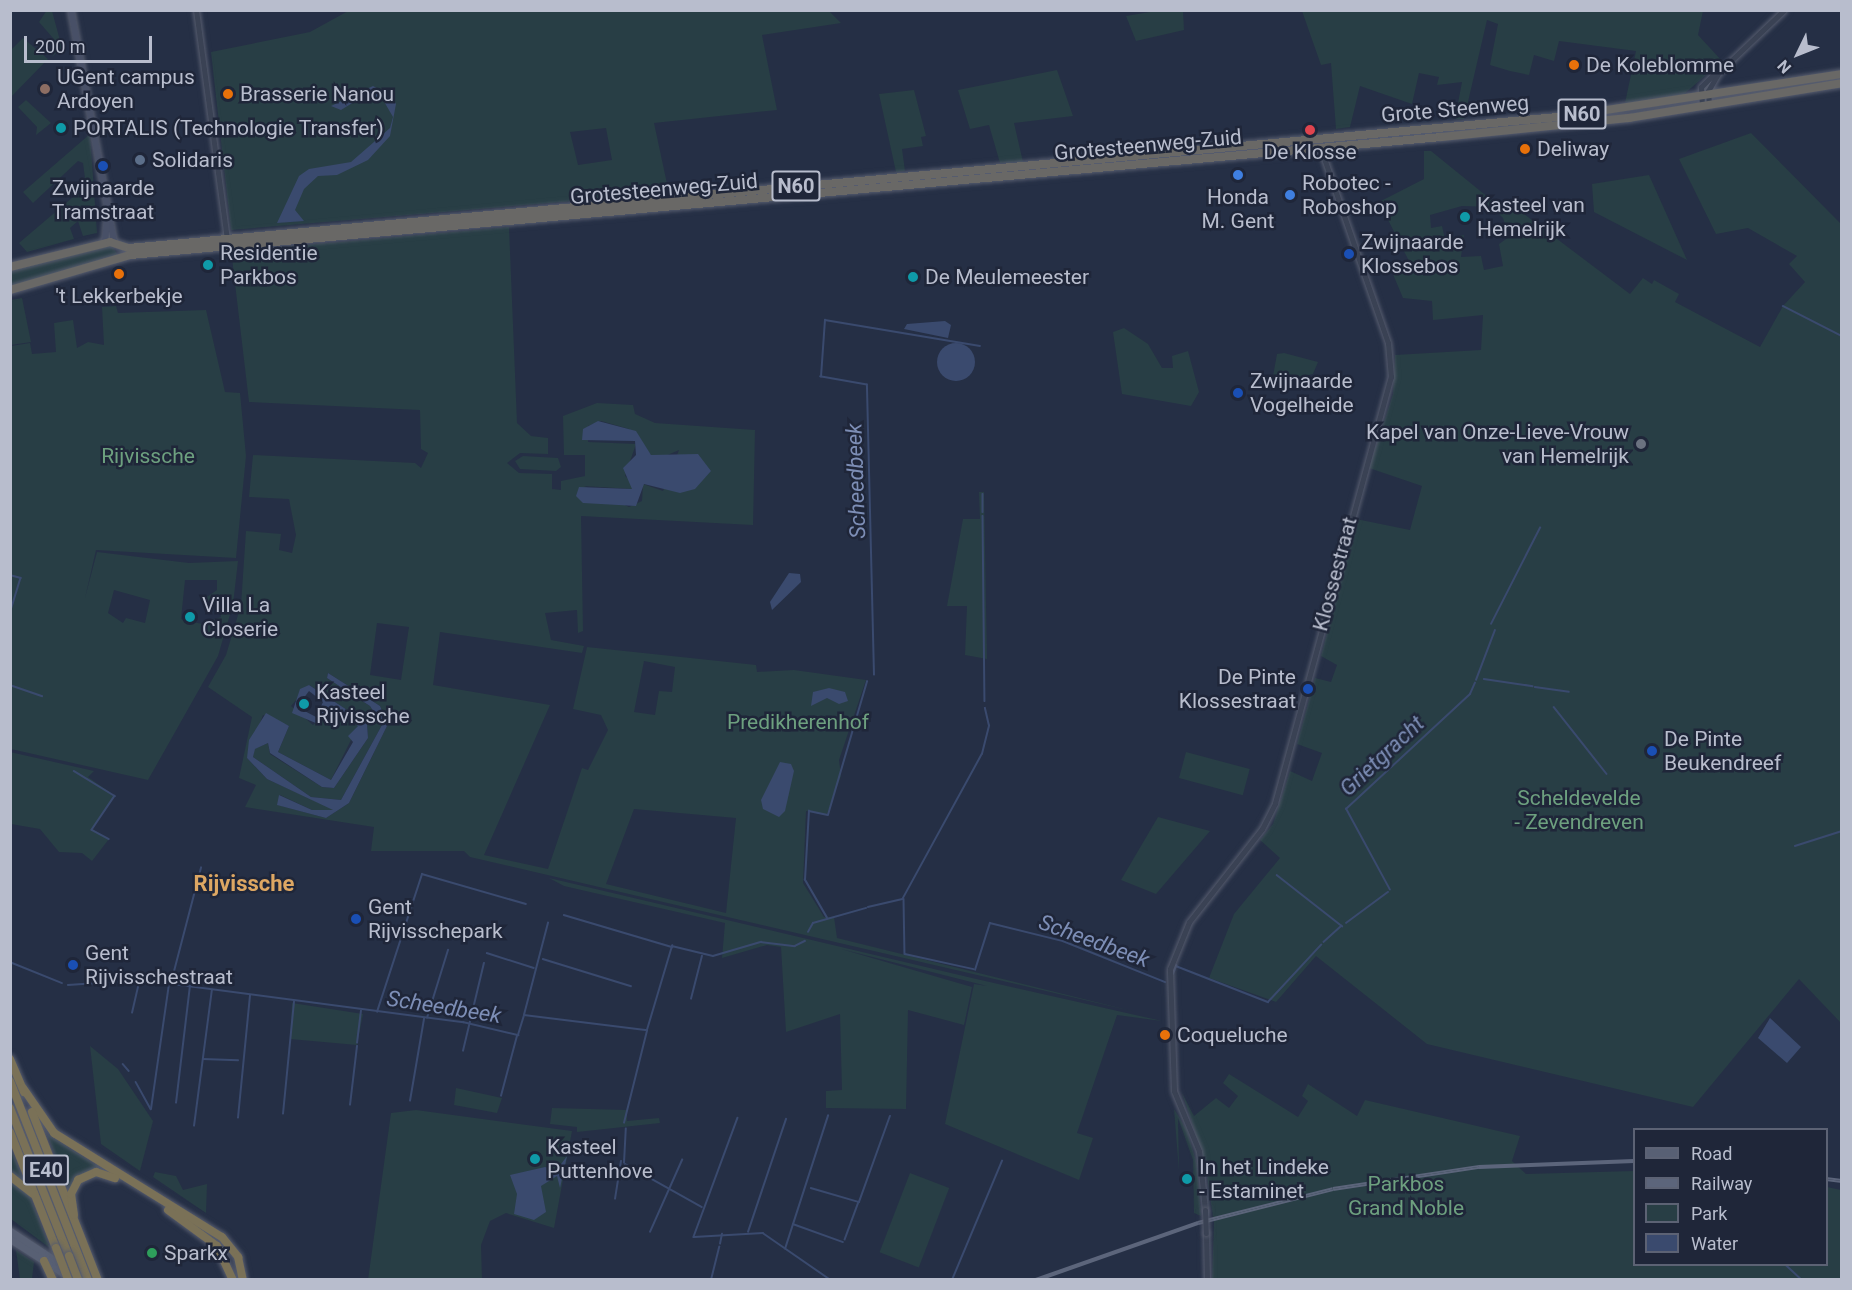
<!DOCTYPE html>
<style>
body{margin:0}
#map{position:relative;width:1852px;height:1290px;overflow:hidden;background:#252f45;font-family:Roboto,sans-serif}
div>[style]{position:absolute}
.green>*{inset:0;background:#283e45;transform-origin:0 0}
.water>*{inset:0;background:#3a4a6e}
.round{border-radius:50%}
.stream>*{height:1.5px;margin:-0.75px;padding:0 0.75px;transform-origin:0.75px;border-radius:0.75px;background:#3a4a6e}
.roads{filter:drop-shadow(0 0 2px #565c6e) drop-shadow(0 0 2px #565c6e)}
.tertiary>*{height:5px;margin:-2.5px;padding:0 2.5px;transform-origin:2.5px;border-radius:2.5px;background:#3a4254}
.secondary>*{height:6px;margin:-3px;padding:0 3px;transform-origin:3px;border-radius:3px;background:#485067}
.primary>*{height:7px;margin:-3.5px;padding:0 3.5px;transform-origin:3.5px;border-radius:3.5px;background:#586074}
.trunk>*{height:8px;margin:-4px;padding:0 4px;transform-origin:4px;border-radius:4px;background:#696866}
.motorway>*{height:8px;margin:-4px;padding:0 4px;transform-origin:4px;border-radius:4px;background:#7a7157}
.rail>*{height:4px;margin-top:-2px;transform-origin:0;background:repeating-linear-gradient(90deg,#1f2639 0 4.5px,#5c657b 0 9px);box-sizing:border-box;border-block:2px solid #5c657b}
.bridges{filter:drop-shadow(0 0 2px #565c6e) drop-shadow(0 0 2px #565c6e)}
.tertiary-bridge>*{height:5px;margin:-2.5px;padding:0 2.5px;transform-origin:2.5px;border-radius:2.5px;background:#3a4254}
.motorway-bridge>*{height:8px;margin:-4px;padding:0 4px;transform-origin:4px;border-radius:4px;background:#7a7157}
.dots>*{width:16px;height:16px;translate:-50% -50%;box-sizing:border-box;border:3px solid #1f2639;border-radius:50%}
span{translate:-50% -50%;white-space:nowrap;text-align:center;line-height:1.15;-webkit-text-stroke:5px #1f2639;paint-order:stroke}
.shield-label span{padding:2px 4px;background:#1f2639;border:2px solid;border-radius:4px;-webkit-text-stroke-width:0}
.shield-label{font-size:20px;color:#b8bdcd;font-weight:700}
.poi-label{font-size:21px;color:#b8bdcd}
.left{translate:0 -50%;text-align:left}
.right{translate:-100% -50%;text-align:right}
.street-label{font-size:21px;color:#b8bdcd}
.park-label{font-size:21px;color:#6da07f}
.water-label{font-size:22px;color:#7d8eb6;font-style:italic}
.neighbourhood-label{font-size:22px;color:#dda763;font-weight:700}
.frame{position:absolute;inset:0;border:12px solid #b8bdcd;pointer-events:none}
.legend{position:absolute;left:1633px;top:1128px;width:195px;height:138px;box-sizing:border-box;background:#1f2639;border:2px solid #5c6274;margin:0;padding:8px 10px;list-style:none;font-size:18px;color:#b8bdcd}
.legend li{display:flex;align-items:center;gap:12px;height:30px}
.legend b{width:30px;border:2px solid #5c6274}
.north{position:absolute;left:1768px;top:24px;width:60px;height:60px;-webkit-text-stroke:4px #1f2639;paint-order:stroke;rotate:227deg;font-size:16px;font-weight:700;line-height:24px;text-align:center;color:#b8bdcd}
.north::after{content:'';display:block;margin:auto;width:21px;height:27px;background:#b8bdcd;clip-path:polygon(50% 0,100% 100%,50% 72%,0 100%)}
.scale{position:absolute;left:24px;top:36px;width:128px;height:27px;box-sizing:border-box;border:3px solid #b8bdcd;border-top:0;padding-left:8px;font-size:18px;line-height:21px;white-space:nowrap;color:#b8bdcd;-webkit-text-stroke:4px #1f2639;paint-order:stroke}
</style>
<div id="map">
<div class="green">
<i style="clip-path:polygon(47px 10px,52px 11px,62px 48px,52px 57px,59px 45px,39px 22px)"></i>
<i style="clip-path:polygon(evenodd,350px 10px,828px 10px,841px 23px,762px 35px,777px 110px,654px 123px,669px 193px,231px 230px,211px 52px,310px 32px,350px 10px,606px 128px,612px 160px,578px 165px,570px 132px,606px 128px)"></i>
<i style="clip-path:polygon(1156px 11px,1183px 11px,1184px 30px,1136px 41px,1126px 16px)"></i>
<i style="clip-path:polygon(1302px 11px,1703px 11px,1698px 35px,1722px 61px,1683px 95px,1625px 103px,1636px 51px,1559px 41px,1554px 61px,1534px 55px,1529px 75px,1510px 71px,1490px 65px,1498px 24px,1487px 20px,1464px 119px,1455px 119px,1462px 82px,1437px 85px,1439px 77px,1419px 73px,1412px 104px,1360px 86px,1350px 127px,1336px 129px,1331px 63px,1321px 65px)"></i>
<i style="clip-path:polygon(23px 38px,48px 59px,11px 97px,11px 50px)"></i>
<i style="clip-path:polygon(1057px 70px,1073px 116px,1014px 123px,1023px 162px,1000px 163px,989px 125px,970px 129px,958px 90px)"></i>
<i style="clip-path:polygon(914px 90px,926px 136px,921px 137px,923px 146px,902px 149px,905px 171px,896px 172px,879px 94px)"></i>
<i style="clip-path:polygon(26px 100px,51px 123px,36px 135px,37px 127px,18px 107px)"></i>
<i style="clip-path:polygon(evenodd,1751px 133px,1841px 224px,1841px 1023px,1799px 979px,1693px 1107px,1427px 1044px,1316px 956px,1276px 1002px,1209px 978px,1234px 914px,1280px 858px,1260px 840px,1273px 824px,1290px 771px,1312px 781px,1322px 753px,1297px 744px,1315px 678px,1331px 682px,1337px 665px,1321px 656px,1356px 519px,1410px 530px,1422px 486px,1369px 468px,1393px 394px,1395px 355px,1481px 350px,1483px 315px,1433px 320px,1432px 301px,1403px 298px,1392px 272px,1410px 263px,1379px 202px,1424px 179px,1424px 151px,1431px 151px,1510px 215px,1516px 208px,1630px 294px,1643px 278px,1652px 284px,1654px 280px,1679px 294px,1675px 302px,1760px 347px,1783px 306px,1805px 282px,1789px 264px,1797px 256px,1748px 228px,1716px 234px,1679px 159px,1751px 133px,1462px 206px,1492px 207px,1503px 218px,1509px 237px,1499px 244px,1503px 266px,1484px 270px,1481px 256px,1461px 257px,1464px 235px,1445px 239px,1442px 226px,1431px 228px,1430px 215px,1462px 206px)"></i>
<i style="clip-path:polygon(90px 134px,97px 233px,83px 236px,78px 221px,70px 228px,74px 239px,27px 252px,19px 243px,86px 186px,83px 163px,78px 161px,33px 203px,23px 192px)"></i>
<i style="clip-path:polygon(1649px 175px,1687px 260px,1594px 212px,1592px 184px)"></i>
<i style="clip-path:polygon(evenodd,509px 227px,517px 423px,531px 436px,548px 438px,548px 454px,520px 453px,507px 463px,519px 473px,552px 474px,552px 489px,561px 490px,561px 481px,585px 476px,585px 455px,564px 455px,563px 416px,597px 403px,633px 405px,635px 414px,655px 423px,755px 430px,753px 525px,581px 516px,583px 631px,578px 633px,577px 610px,545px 613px,551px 640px,584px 646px,582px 653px,440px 632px,433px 685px,550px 705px,484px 855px,548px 869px,582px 768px,588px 770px,608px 730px,601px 715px,573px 709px,587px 647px,756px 665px,757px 672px,794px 670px,866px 680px,839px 760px,841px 776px,827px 814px,806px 811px,803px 883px,824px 917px,834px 917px,837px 938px,1136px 1012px,470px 857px,464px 851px,371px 851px,374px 827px,245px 807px,256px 785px,239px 778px,252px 717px,208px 687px,226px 655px,241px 605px,246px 531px,281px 534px,279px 550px,292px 553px,296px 535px,289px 499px,249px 497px,253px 455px,415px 463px,421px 468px,428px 453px,421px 449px,420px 410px,249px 402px,232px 258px,249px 250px,509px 227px,601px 421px,629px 429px,651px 455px,663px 457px,679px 450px,663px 491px,643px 484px,642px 501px,629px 507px,584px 486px,632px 489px,633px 482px,625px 476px,636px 444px,588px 442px,588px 426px,601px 421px,509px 227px,377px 623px,409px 627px,401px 680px,370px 675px,377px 623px,509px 227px,644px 661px,675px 667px,672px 692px,659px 691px,655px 715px,634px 712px,644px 661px,509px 227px,328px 673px,380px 706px,388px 724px,349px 803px,326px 818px,278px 805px,280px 795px,312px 810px,329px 814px,333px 809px,267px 779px,247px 758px,263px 715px,289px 726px,278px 752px,331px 780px,358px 726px,332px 707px,313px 725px,291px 706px,309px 685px,367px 723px,368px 738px,334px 788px,322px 787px,270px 754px,268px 743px,254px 749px,253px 757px,311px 797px,341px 800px,382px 725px,370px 706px,327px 678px,328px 673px,509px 227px,634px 809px,736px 818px,726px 913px,606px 884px,634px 809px)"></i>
<i style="clip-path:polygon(111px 244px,119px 257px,11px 287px,11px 269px)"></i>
<i style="clip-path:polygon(22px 298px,31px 342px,11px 345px,11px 300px)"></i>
<i style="clip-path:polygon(evenodd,116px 306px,118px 313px,206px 310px,225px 392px,240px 393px,246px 456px,236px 558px,96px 550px,85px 598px,97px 552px,189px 563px,238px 561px,233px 604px,218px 656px,148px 780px,11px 749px,11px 346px,30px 343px,32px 354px,56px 352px,54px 323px,73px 320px,77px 348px,88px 342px,104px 345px,102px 307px,116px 306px,185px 580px,217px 580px,217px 590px,204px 599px,207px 605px,218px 603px,221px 617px,202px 624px,181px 619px,185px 580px,116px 306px,114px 590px,150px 600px,145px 623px,126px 618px,123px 623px,108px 613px,114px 590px)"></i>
<i style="clip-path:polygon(1124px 328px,1148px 344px,1162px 368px,1173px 368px,1172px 356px,1188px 351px,1199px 392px,1191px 406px,1122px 394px,1113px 332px)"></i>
<i style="clip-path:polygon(1284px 353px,1318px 362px,1313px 374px,1280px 382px,1273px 376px,1277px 354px)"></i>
<i style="clip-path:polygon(523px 456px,558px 458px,561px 467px,556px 471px,520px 469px,515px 461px)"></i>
<i style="clip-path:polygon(979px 492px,984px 492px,987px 659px,965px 655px,967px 606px,947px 606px,963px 519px,980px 519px)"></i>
<i style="clip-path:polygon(10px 752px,94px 771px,88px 777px,115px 796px,92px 829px,109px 839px,92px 861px,82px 853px,59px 852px,40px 829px,11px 824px)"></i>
<i style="left:1186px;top:752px;width:66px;height:27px;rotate:15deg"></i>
<i style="clip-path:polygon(1158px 817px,1210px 831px,1156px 894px,1121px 880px)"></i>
<i style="clip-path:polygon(549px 878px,972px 978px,1162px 1021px,1117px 1015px,1077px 1133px,1093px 1138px,1079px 1180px,945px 1124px,974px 984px,987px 986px,841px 949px,972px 987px,964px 1025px,908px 1010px,906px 1109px,826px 1108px,826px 1091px,842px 1090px,840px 1014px,786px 1032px,781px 947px,767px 945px,722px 958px,725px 923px,564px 886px)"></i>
<i style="clip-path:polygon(292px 1003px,363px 1014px,357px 1045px,290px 1039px)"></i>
<i style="clip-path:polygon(90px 1046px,118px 1069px,153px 1121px,140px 1171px,101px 1144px)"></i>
<i style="clip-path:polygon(1229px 1074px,1298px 1117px,1308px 1101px,1302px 1096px,1308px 1084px,1357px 1116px,1365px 1100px,1520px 1136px,1512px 1161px,1526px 1174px,1634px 1171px,1634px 1264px,1826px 1264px,1827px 1187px,1841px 1190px,1841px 1279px,1212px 1279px,1214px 1223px,1205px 1162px,1182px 1093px,1194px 1116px,1216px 1098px,1229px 1108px,1238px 1096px,1223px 1083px)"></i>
<i style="clip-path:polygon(456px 1088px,502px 1098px,497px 1113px,454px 1105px)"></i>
<i style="clip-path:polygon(552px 1108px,627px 1110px,627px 1121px,659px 1118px,660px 1123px,577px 1132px,577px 1127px,550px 1124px)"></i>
<i style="clip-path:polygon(1174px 1109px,1187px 1130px,1197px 1164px,1201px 1216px,1194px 1213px,1193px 1160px,1178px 1118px,1179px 1171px)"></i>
<i style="clip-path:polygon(416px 1110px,572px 1131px,554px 1228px,506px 1213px,490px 1221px,481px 1245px,482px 1279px,368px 1280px,391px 1113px)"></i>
<i style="clip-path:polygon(47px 1134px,104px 1170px,78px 1175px,68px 1190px)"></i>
<i style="clip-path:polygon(10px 1147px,16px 1161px,50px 1248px,11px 1219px)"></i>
<i style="clip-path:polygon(155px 1172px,176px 1176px,183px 1190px,207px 1184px,206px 1213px,153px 1177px)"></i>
<i style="left:910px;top:1173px;width:42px;height:85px;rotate:21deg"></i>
<i style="clip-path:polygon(16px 1250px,34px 1262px,32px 1279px,20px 1279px)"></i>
</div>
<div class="water">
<i style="clip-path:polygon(373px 86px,391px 95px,396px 104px,390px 136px,368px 160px,337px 175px,318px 176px,304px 189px,295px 210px,304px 221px,277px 223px,299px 176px,309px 169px,351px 162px,390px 128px,393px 117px,382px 98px,367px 94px,341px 110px,331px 106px)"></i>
<i style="clip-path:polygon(945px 321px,951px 325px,948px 338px,904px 329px,907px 324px)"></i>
<i class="round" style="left:937px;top:343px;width:38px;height:38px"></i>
<i style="clip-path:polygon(598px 421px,636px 431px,651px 455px,698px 454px,711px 471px,695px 489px,680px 493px,644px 484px,636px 506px,583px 503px,576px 496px,579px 487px,632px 489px,623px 468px,636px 455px,635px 441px,582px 440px,583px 429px)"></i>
<i style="clip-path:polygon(789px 573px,800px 574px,801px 582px,772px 610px,770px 602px)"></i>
<i style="clip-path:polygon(evenodd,328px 673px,380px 706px,388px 724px,349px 803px,326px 818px,277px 805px,279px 795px,312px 810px,333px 810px,267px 779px,247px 758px,249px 740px,266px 713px,289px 726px,278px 752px,331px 780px,353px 742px,348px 736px,358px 726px,332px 707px,318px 724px,292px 713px,300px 689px,309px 685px,367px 723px,368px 738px,334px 788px,322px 787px,270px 753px,268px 743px,255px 749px,253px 757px,311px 797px,341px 800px,382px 725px,370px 706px,327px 678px,328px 673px,309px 691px,323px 702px,316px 717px,297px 707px,309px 691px)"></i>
<i style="clip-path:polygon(829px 688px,845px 692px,848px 701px,839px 704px,827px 698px,811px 706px,813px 692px)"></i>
<i style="clip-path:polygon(780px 762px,791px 764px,794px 771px,785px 811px,779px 817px,763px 809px,761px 800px)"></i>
<i style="clip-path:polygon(1770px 1018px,1801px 1047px,1787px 1063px,1758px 1038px)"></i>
<i style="clip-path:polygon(567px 1156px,560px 1188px,557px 1176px,541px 1186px,546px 1212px,534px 1220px,514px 1214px,517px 1194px,510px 1175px,545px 1167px,556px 1171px)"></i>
</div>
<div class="stream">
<i style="left:1783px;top:306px;width:66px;rotate:27deg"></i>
<i style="left:983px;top:494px;width:18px;rotate:90deg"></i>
<i style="left:983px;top:516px;width:185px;rotate:89.4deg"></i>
<i style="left:10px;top:575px;width:11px;rotate:15deg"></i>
<i style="left:21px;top:578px;width:38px;rotate:107deg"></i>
<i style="left:1491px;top:624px;width:108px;rotate:-63deg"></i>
<i style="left:874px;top:675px;width:290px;rotate:-91.4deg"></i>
<i style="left:867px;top:385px;width:47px;rotate:-170.1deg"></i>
<i style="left:821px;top:377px;width:57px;rotate:-86deg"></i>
<i style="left:825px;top:320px;width:157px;rotate:9.5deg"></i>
<i style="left:1484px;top:679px;width:49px;rotate:8.3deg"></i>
<i style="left:1476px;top:680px;width:53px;rotate:-69.2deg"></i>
<i style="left:10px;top:685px;width:34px;rotate:19deg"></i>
<i style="left:1535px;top:687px;width:34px;rotate:8deg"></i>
<i style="left:1554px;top:707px;width:85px;rotate:51.7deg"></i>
<i style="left:74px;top:771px;width:48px;rotate:31.4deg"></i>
<i style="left:115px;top:796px;width:41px;rotate:124.1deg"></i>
<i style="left:92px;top:830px;width:19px;rotate:28deg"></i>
<i style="left:1795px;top:846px;width:49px;rotate:-17.7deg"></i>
<i style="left:1277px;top:875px;width:83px;rotate:38.1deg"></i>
<i style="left:1342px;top:926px;width:24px;rotate:138deg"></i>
<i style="left:1390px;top:890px;width:92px;rotate:-118.5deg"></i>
<i style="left:1346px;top:809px;width:169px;rotate:-42.8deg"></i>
<i style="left:1470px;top:694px;width:12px;rotate:-66deg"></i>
<i style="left:903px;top:898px;width:164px;rotate:-61.3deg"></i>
<i style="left:982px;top:754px;width:29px;rotate:-76deg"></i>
<i style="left:989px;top:726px;width:18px;rotate:-103deg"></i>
<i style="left:904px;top:899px;width:55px;rotate:89deg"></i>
<i style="left:905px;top:954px;width:70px;rotate:12.4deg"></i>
<i style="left:868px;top:907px;width:35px;rotate:-13deg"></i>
<i style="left:564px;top:915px;width:113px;rotate:16.5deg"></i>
<i style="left:827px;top:918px;width:44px;rotate:-120.1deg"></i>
<i style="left:805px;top:880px;width:69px;rotate:-86.7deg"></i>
<i style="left:809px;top:811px;width:19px;rotate:12deg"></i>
<i style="left:828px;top:815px;width:139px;rotate:-73.7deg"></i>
<i style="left:1346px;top:923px;width:52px;rotate:-36.4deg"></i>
<i style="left:808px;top:932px;width:10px;rotate:-61deg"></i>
<i style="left:813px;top:923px;width:55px;rotate:-15.8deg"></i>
<i style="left:487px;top:953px;width:49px;rotate:17.7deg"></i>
<i style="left:543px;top:959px;width:92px;rotate:17.1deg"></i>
<i style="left:10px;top:962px;width:56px;rotate:22deg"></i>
<i style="left:975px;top:970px;width:49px;rotate:-72.3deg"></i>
<i style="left:990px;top:923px;width:75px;rotate:13.9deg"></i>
<i style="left:1063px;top:941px;width:110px;rotate:21.9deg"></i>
<i style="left:1173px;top:974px;width:9px;rotate:-69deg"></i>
<i style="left:1176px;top:966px;width:99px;rotate:21.4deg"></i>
<i style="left:1268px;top:1002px;width:78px;rotate:-47.1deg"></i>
<i style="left:171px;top:983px;width:119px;rotate:-75.4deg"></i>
<i style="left:68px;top:985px;width:74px;rotate:-3.9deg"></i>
<i style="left:142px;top:980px;width:324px;rotate:7.5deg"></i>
<i style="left:463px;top:1022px;width:57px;rotate:13.3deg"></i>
<i style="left:518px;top:1035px;width:21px;rotate:-73deg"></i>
<i style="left:524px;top:1015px;width:124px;rotate:7deg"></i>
<i style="left:647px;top:1030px;width:88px;rotate:-73.4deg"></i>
<i style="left:672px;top:946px;width:42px;rotate:13.7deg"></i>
<i style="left:713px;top:956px;width:50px;rotate:-16.3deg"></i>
<i style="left:761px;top:942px;width:34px;rotate:7deg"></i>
<i style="left:795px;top:946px;width:11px;rotate:-27deg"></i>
<i style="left:691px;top:999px;width:44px;rotate:-75.7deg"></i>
<i style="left:377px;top:1012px;width:145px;rotate:-71.9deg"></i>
<i style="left:422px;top:874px;width:108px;rotate:16.1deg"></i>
<i style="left:132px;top:1013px;width:32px;rotate:-77deg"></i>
<i style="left:524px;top:1015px;width:95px;rotate:-75.4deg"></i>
<i style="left:427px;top:1018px;width:71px;rotate:-72.8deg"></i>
<i style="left:357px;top:1043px;width:32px;rotate:-83deg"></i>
<i style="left:463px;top:1051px;width:90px;rotate:-76.6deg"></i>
<i style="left:203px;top:1059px;width:35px;rotate:2deg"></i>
<i style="left:123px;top:1064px;width:9px;rotate:49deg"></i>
<i style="left:136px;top:1082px;width:31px;rotate:61deg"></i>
<i style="left:151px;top:1109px;width:126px;rotate:-81.8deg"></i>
<i style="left:501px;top:1096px;width:62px;rotate:-75.1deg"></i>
<i style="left:410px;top:1101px;width:83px;rotate:-80.3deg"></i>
<i style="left:176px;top:1103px;width:118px;rotate:-83.2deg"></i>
<i style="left:350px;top:1105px;width:59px;rotate:-83.2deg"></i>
<i style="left:283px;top:1114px;width:113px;rotate:-84.4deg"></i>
<i style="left:238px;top:1118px;width:123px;rotate:-84.4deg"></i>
<i style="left:738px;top:1118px;width:127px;rotate:110.3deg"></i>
<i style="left:694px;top:1237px;width:69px;rotate:-3.3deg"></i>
<i style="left:763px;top:1233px;width:83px;rotate:34.7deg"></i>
<i style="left:624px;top:1123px;width:95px;rotate:-76deg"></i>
<i style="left:194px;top:1126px;width:137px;rotate:-82.5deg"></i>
<i style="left:624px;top:1163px;width:34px;rotate:-87deg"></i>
<i style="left:625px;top:1164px;width:88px;rotate:29.2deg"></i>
<i style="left:811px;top:1188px;width:50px;rotate:16.3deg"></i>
<i style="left:859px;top:1202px;width:40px;rotate:110.2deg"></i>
<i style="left:615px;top:1199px;width:38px;rotate:-81deg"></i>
<i style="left:859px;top:1202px;width:91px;rotate:-70.2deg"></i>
<i style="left:793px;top:1224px;width:53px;rotate:19.8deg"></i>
<i style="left:650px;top:1232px;width:79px;rotate:-66deg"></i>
<i style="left:748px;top:1232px;width:119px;rotate:-71.4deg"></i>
<i style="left:720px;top:1244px;width:10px;rotate:-79deg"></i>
<i style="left:785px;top:1249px;width:140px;rotate:-72.1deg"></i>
<i style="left:1785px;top:1264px;width:23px;rotate:43deg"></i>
<i style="left:711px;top:1280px;width:34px;rotate:-76deg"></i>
<i style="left:952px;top:1280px;width:129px;rotate:-67.2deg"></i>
</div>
<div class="roads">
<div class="tertiary">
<i style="left:196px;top:10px;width:232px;rotate:82.3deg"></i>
<i style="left:1709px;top:105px;width:14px;rotate:-94deg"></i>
<i style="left:1708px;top:91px;width:22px;rotate:-60deg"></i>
<i style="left:1719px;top:72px;width:90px;rotate:-43.6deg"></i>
<i style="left:1702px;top:106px;width:19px;rotate:-93deg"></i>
<i style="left:1701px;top:87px;width:25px;rotate:-45deg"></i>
<i style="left:1205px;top:1210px;width:59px;rotate:-95.8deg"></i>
<i style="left:1199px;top:1151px;width:65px;rotate:-112.6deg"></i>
<i style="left:1174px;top:1091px;width:122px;rotate:-91.9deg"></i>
<i style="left:1170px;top:969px;width:51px;rotate:-68deg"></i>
<i style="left:1189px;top:922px;width:118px;rotate:-51.9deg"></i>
<i style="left:1262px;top:829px;width:29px;rotate:-63deg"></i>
<i style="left:1275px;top:803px;width:442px;rotate:-74.8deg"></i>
<i style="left:1391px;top:377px;width:34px;rotate:-95deg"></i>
<i style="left:1388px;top:343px;width:207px;rotate:-109.1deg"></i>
<i style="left:1206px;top:1233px;width:47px;rotate:88.8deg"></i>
</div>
<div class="secondary">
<i style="left:71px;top:10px;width:236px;rotate:79.5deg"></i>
<i style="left:105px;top:243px;width:21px;rotate:-85deg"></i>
</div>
<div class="primary">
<i style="left:10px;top:1231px;width:90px;rotate:33.2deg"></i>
<i style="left:10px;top:1239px;width:76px;rotate:32.6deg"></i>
</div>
<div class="trunk">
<i style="left:10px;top:267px;width:103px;rotate:-14deg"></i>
<i style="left:110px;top:242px;width:20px;rotate:18deg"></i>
<i style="left:129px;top:248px;width:1444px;rotate:-5.24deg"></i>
<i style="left:1567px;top:116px;width:278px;rotate:-8.7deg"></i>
<i style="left:10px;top:290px;width:125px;rotate:-16.3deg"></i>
<i style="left:130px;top:255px;width:1316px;rotate:-5.14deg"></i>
<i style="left:1441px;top:137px;width:189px;rotate:-5.8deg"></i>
<i style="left:1629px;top:118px;width:216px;rotate:-9.3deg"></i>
</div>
<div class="motorway">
<i style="left:10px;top:1059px;width:36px;rotate:67deg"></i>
<i style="left:10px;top:1081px;width:214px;rotate:68.6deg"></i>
<i style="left:23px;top:1088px;width:55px;rotate:55.4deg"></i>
<i style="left:54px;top:1133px;width:198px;rotate:31.8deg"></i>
<i style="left:222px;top:1237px;width:26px;rotate:51deg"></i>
<i style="left:238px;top:1257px;width:24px;rotate:78deg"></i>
<i style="left:10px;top:1108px;width:159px;rotate:68.3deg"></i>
<i style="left:32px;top:1112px;width:180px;rotate:68.6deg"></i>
<i style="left:10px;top:1132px;width:125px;rotate:68.4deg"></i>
<i style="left:10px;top:1176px;width:29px;rotate:38deg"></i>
<i style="left:168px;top:1210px;width:61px;rotate:36.3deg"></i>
<i style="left:217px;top:1246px;width:38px;rotate:65deg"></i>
<i style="left:74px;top:1215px;width:21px;rotate:-98deg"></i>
<i style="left:71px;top:1194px;width:16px;rotate:-63deg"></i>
<i style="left:78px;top:1180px;width:20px;rotate:-24deg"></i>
<i style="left:96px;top:1172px;width:20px;rotate:18deg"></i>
<i style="left:44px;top:1261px;width:21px;rotate:65deg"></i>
</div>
</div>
<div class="rail">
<i style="left:1826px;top:1179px;width:16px;rotate:7deg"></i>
<i style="left:1036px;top:1280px;width:172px;rotate:-19.4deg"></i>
<i style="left:1198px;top:1223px;width:139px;rotate:-14.1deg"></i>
<i style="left:1333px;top:1189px;width:148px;rotate:-8.6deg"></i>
<i style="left:1479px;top:1167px;width:155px;rotate:-2.2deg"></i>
</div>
<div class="bridges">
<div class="tertiary-bridge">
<i style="left:1205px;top:1210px;width:23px;rotate:88deg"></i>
</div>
<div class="motorway-bridge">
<i style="left:56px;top:1248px;width:34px;rotate:69deg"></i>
<i style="left:69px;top:1256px;width:26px;rotate:69deg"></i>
</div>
</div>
<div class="dots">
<i style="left:1574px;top:65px;background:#e8710a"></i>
<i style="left:45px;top:89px;background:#8d6e63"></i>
<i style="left:228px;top:94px;background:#e8710a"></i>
<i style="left:61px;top:128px;background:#0f9aa8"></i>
<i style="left:1310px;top:130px;background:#e0444e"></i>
<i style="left:1525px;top:149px;background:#e8710a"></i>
<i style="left:140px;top:160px;background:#5c6f8a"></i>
<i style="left:103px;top:166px;background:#1a4fb4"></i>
<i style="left:1238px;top:175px;background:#3f7fe0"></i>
<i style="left:1290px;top:195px;background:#3f7fe0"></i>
<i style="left:1465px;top:217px;background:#0f9aa8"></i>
<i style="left:1349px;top:254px;background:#1a4fb4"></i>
<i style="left:208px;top:265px;background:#0f9aa8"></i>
<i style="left:119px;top:274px;background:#e8710a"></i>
<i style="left:913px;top:277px;background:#0f9aa8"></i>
<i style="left:1238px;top:393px;background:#1a4fb4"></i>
<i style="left:1641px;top:444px;background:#6b7280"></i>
<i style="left:190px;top:617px;background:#0f9aa8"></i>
<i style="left:1308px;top:689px;background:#1a4fb4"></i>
<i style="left:304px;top:704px;background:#0f9aa8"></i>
<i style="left:1652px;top:751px;background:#1a4fb4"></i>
<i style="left:356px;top:919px;background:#1a4fb4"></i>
<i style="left:73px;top:965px;background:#1a4fb4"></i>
<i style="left:1165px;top:1035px;background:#e8710a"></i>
<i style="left:535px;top:1159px;background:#0f9aa8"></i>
<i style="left:1187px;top:1179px;background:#0f9aa8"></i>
<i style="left:152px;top:1253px;background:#2e9e5b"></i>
</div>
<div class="shield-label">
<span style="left:1582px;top:114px">N60</span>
<span style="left:796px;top:186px">N60</span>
<span style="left:46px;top:1170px">E40</span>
</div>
<div class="poi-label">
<span class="left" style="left:1586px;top:65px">De Koleblomme</span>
<span class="left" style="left:57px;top:89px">UGent campus<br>Ardoyen</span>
<span class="left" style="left:240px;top:94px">Brasserie Nanou</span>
<span class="left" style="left:73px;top:128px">PORTALIS (Technologie Transfer)</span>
<span class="left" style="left:1537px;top:149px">Deliway</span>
<span style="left:1310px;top:152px">De Klosse</span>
<span class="left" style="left:152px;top:160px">Solidaris</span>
<span class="left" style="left:1302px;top:195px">Robotec -<br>Roboshop</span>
<span style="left:103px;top:200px">Zwijnaarde<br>Tramstraat</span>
<span style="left:1238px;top:209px">Honda<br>M. Gent</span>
<span class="left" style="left:1477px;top:217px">Kasteel van<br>Hemelrijk</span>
<span class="left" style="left:1361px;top:254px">Zwijnaarde<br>Klossebos</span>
<span class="left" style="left:220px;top:265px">Residentie<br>Parkbos</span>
<span class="left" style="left:925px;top:277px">De Meulemeester</span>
<span style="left:119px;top:296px">'t Lekkerbekje</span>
<span class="left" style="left:1250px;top:393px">Zwijnaarde<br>Vogelheide</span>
<span class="right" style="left:1629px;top:444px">Kapel van Onze-Lieve-Vrouw<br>van Hemelrijk</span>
<span class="left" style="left:202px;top:617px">Villa La<br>Closerie</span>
<span class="right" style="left:1296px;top:689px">De Pinte<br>Klossestraat</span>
<span class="left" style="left:316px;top:704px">Kasteel<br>Rijvissche</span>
<span class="left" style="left:1664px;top:751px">De Pinte<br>Beukendreef</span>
<span class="left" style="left:368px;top:919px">Gent<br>Rijvisschepark</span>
<span class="left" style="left:85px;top:965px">Gent<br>Rijvisschestraat</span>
<span class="left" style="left:1177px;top:1035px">Coqueluche</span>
<span class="left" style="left:547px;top:1159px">Kasteel<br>Puttenhove</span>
<span class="left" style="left:1199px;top:1179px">In het Lindeke<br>- Estaminet</span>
<span class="left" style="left:164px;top:1253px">Sparkx</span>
</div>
<div class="street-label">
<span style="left:1455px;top:109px;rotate:-5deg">Grote Steenweg</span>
<span style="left:1148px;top:145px;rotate:-5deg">Grotesteenweg-Zuid</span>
<span style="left:664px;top:189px;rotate:-5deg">Grotesteenweg-Zuid</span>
<span style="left:1335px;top:574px;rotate:-75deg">Klossestraat</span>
</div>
<div class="park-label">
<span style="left:148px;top:456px">Rijvissche</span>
<span style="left:798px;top:722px">Predikherenhof</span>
<span style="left:1579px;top:810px">Scheldevelde<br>- Zevendreven</span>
<span style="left:1406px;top:1196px">Parkbos<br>Grand Noble</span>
</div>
<div class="water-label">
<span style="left:856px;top:481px;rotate:-92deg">Scheedbeek</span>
<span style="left:1382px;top:756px;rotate:-43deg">Grietgracht</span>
<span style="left:1094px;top:941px;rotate:20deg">Scheedbeek</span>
<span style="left:444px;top:1007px;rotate:9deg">Scheedbeek</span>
</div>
<div class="neighbourhood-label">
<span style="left:244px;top:884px">Rijvissche</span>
</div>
<div class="frame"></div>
<ul class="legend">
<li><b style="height:8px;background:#586074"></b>Road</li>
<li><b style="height:8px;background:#5c657b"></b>Railway</li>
<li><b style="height:16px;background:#283e45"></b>Park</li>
<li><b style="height:16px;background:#3a4a6e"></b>Water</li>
</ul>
<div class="north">N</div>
<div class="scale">200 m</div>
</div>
